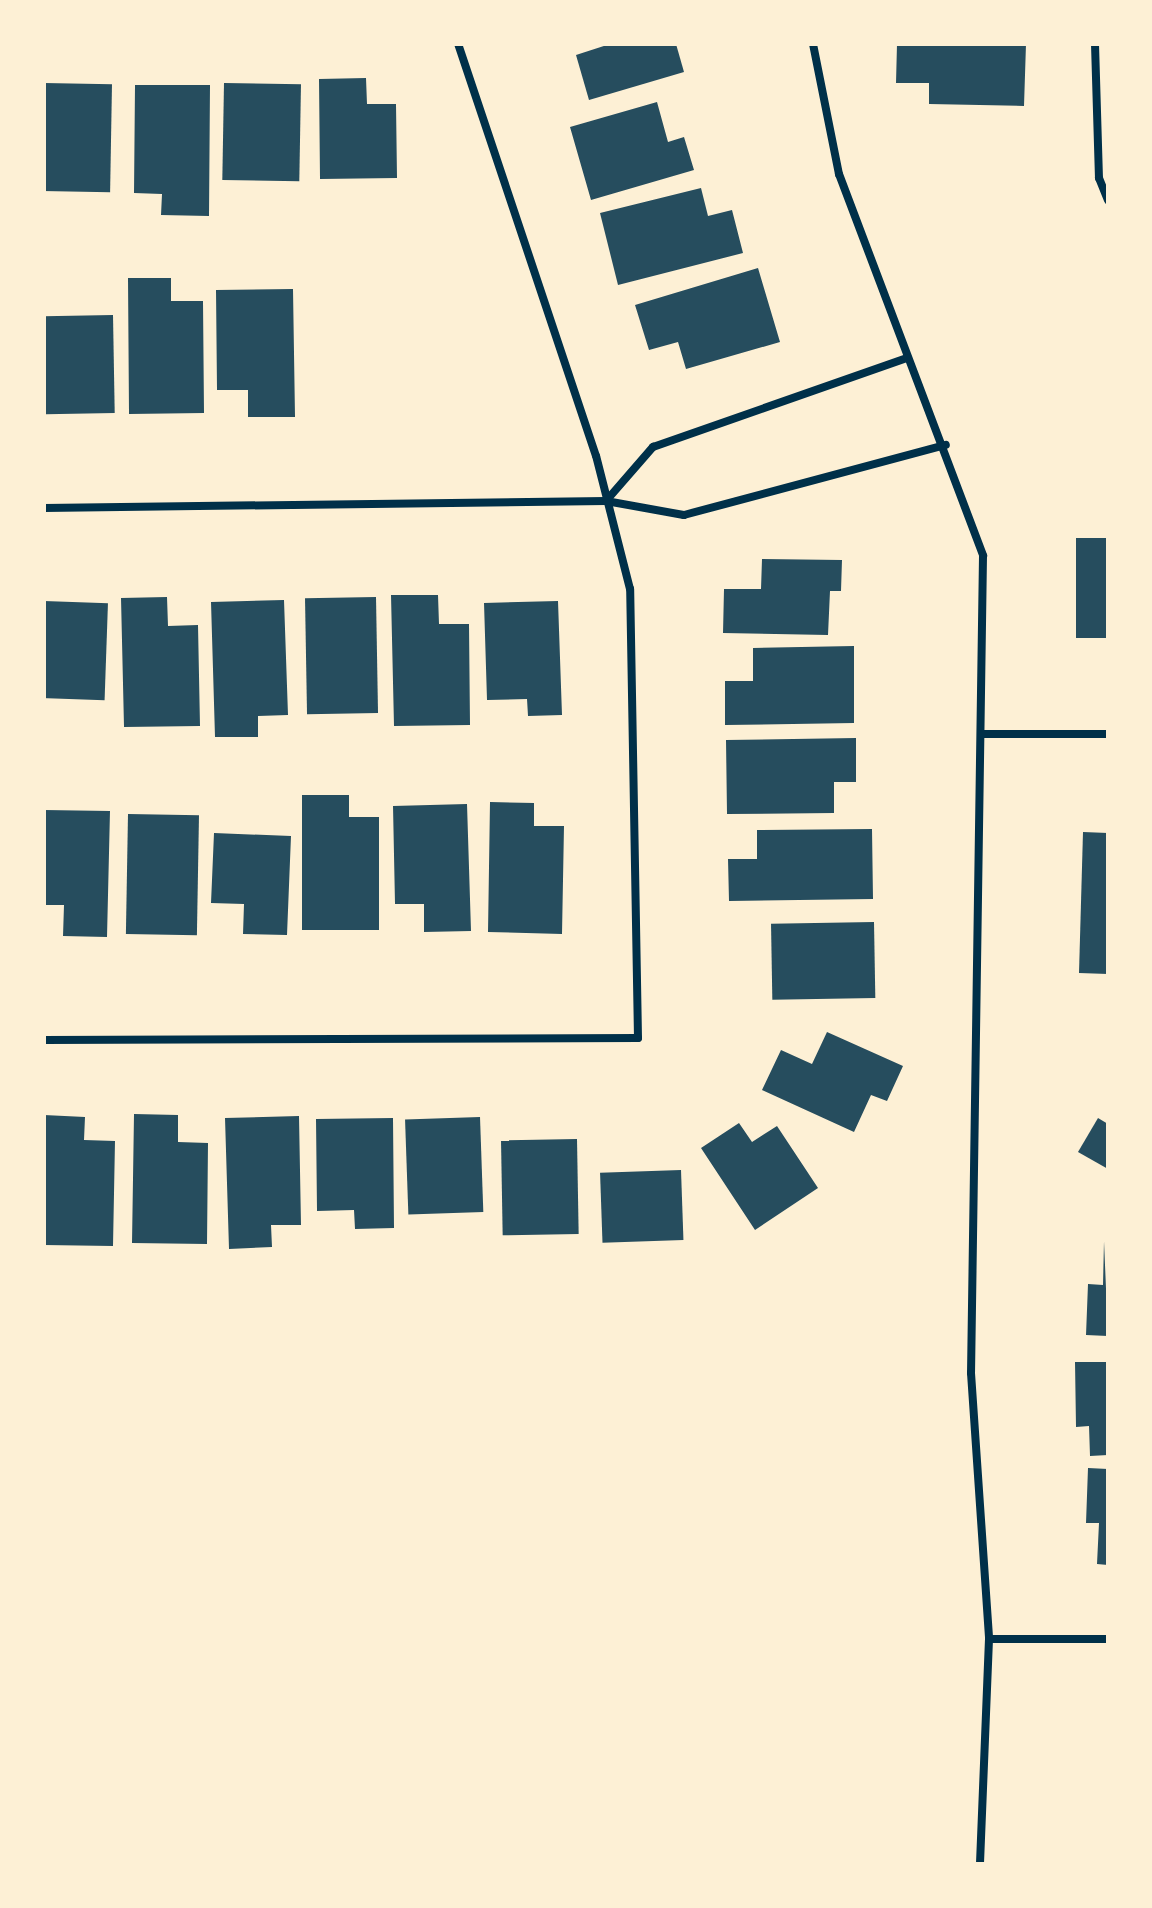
<!DOCTYPE html>
<style>
body{margin:0}
#map{position:relative;width:1152px;height:1908px;overflow:hidden;background:#fdf0d5;font-family:"Work Sans",sans-serif}
div>[style]{position:absolute}
.building>*{inset:0;background:#264d5e;transform-origin:0 0}
.minor>*{height:8px;margin:-4px;padding:0 4px;transform-origin:4px;border-radius:4px;background:#003049}
span{translate:-50% -50%;white-space:nowrap;text-align:center;line-height:1.15;-webkit-text-stroke:6px #fdf0d5;paint-order:stroke}
.frame{position:absolute;inset:0;border:46px solid #fdf0d5;pointer-events:none}
</style>
<div id="map">
<div class="building">
<i style="clip-path:polygon(676px 44px,684px 72px,589px 100px,576px 55px,610px 44px)"></i>
<i style="clip-path:polygon(897px 44px,1026px 44px,1024px 106px,929px 104px,929px 83px,896px 83px)"></i>
<i style="clip-path:polygon(366px 78px,367px 104px,396px 104px,397px 178px,320px 179px,319px 79px)"></i>
<i style="left:44px;top:83px;width:68px;height:108px;rotate:1deg"></i>
<i style="left:224px;top:83px;width:77px;height:97px;rotate:1deg"></i>
<i style="clip-path:polygon(135px 85px,210px 85px,209px 216px,161px 215px,162px 194px,134px 193px)"></i>
<i style="clip-path:polygon(657px 102px,668px 142px,684px 137px,694px 170px,591px 200px,570px 127px)"></i>
<i style="clip-path:polygon(701px 188px,708px 216px,732px 210px,743px 253px,618px 285px,600px 213px)"></i>
<i style="clip-path:polygon(758px 268px,780px 342px,686px 369px,678px 342px,649px 350px,635px 305px)"></i>
<i style="clip-path:polygon(128px 278px,171px 278px,171px 301px,203px 301px,204px 413px,129px 414px)"></i>
<i style="clip-path:polygon(293px 289px,295px 417px,248px 417px,248px 390px,217px 390px,216px 290px)"></i>
<i style="left:113px;top:315px;width:98px;height:69px;rotate:89deg"></i>
<i style="left:1076px;top:538px;width:32px;height:100px"></i>
<i style="clip-path:polygon(762px 559px,842px 560px,841px 591px,830px 591px,828px 635px,723px 633px,724px 589px,761px 589px)"></i>
<i style="clip-path:polygon(391px 595px,438px 595px,439px 624px,469px 624px,470px 725px,394px 726px)"></i>
<i style="clip-path:polygon(167px 597px,168px 626px,198px 625px,200px 726px,124px 727px,121px 598px)"></i>
<i style="left:376px;top:597px;width:116px;height:71px;rotate:89deg"></i>
<i style="clip-path:polygon(284px 600px,288px 715px,258px 716px,258px 737px,215px 737px,211px 602px)"></i>
<i style="left:44px;top:601px;width:64px;height:97px;rotate:2deg"></i>
<i style="clip-path:polygon(558px 601px,562px 715px,528px 716px,527px 699px,487px 700px,484px 603px)"></i>
<i style="clip-path:polygon(854px 646px,854px 723px,725px 725px,725px 681px,753px 681px,753px 648px)"></i>
<i style="clip-path:polygon(856px 738px,856px 782px,834px 782px,834px 813px,727px 814px,726px 740px)"></i>
<i style="clip-path:polygon(302px 795px,349px 795px,349px 817px,379px 817px,379px 930px,302px 930px)"></i>
<i style="clip-path:polygon(490px 802px,534px 803px,534px 826px,564px 826px,562px 934px,488px 932px)"></i>
<i style="clip-path:polygon(467px 804px,471px 931px,424px 932px,424px 904px,395px 904px,393px 806px)"></i>
<i style="clip-path:polygon(44px 810px,110px 811px,107px 937px,63px 936px,64px 905px,44px 905px)"></i>
<i style="left:128px;top:814px;width:71px;height:120px;rotate:1deg"></i>
<i style="clip-path:polygon(872px 829px,873px 899px,729px 901px,728px 859px,757px 859px,757px 830px)"></i>
<i style="clip-path:polygon(1083px 832px,1108px 833px,1108px 974px,1079px 973px)"></i>
<i style="clip-path:polygon(214px 833px,291px 836px,287px 935px,243px 934px,244px 904px,211px 903px)"></i>
<i style="left:874px;top:922px;width:76px;height:103px;rotate:89deg"></i>
<i style="clip-path:polygon(827px 1032px,903px 1066px,887px 1101px,871px 1095px,854px 1132px,762px 1090px,781px 1050px,812px 1064px)"></i>
<i style="clip-path:polygon(134px 1114px,178px 1115px,178px 1142px,208px 1143px,207px 1244px,132px 1243px)"></i>
<i style="clip-path:polygon(44px 1115px,85px 1117px,84px 1140px,115px 1141px,113px 1246px,44px 1245px)"></i>
<i style="clip-path:polygon(299px 1116px,301px 1225px,271px 1225px,272px 1247px,229px 1249px,225px 1118px)"></i>
<i style="left:480px;top:1117px;width:95px;height:75px;rotate:88deg"></i>
<i style="clip-path:polygon(393px 1118px,394px 1228px,355px 1229px,354px 1210px,317px 1211px,316px 1119px)"></i>
<i style="clip-path:polygon(1098px 1118px,1108px 1124px,1108px 1169px,1078px 1152px)"></i>
<i style="clip-path:polygon(739px 1123px,752px 1142px,777px 1126px,818px 1188px,755px 1230px,701px 1148px)"></i>
<i style="left:577px;top:1139px;width:95px;height:76px;rotate:89deg"></i>
<i style="left:681px;top:1170px;width:70px;height:81px;rotate:88deg"></i>
<i style="clip-path:polygon(1104px 1241px,1108px 1336px,1086px 1335px,1088px 1284px,1103px 1285px)"></i>
<i style="clip-path:polygon(1075px 1362px,1108px 1362px,1108px 1455px,1090px 1456px,1089px 1426px,1076px 1427px)"></i>
<i style="clip-path:polygon(1088px 1468px,1108px 1469px,1108px 1565px,1097px 1564px,1099px 1523px,1086px 1523px)"></i>
</div>
<div class="minor">
<i style="left:813px;top:44px;width:133px;rotate:78.7deg"></i>
<i style="left:839px;top:174px;width:408px;rotate:69.3deg"></i>
<i style="left:983px;top:556px;width:817px;rotate:90.84deg"></i>
<i style="left:971px;top:1373px;width:267px;rotate:86.1deg"></i>
<i style="left:989px;top:1639px;width:225px;rotate:92.3deg"></i>
<i style="left:1095px;top:44px;width:134px;rotate:88.3deg"></i>
<i style="left:1099px;top:178px;width:24px;rotate:68deg"></i>
<i style="left:606px;top:501px;width:72px;rotate:-49deg"></i>
<i style="left:653px;top:447px;width:269px;rotate:-19.3deg"></i>
<i style="left:44px;top:508px;width:562px;rotate:-0.71deg"></i>
<i style="left:606px;top:501px;width:79px;rotate:10.2deg"></i>
<i style="left:684px;top:515px;width:271px;rotate:-15deg"></i>
<i style="left:982px;top:734px;width:126px"></i>
<i style="left:44px;top:1040px;width:594px;rotate:-0.19deg"></i>
<i style="left:638px;top:1038px;width:449px;rotate:-91deg"></i>
<i style="left:630px;top:589px;width:137px;rotate:-104.3deg"></i>
<i style="left:596px;top:456px;width:434px;rotate:-108.5deg"></i>
<i style="left:989px;top:1639px;width:119px"></i>
</div>
<div class="frame"></div>
</div>
